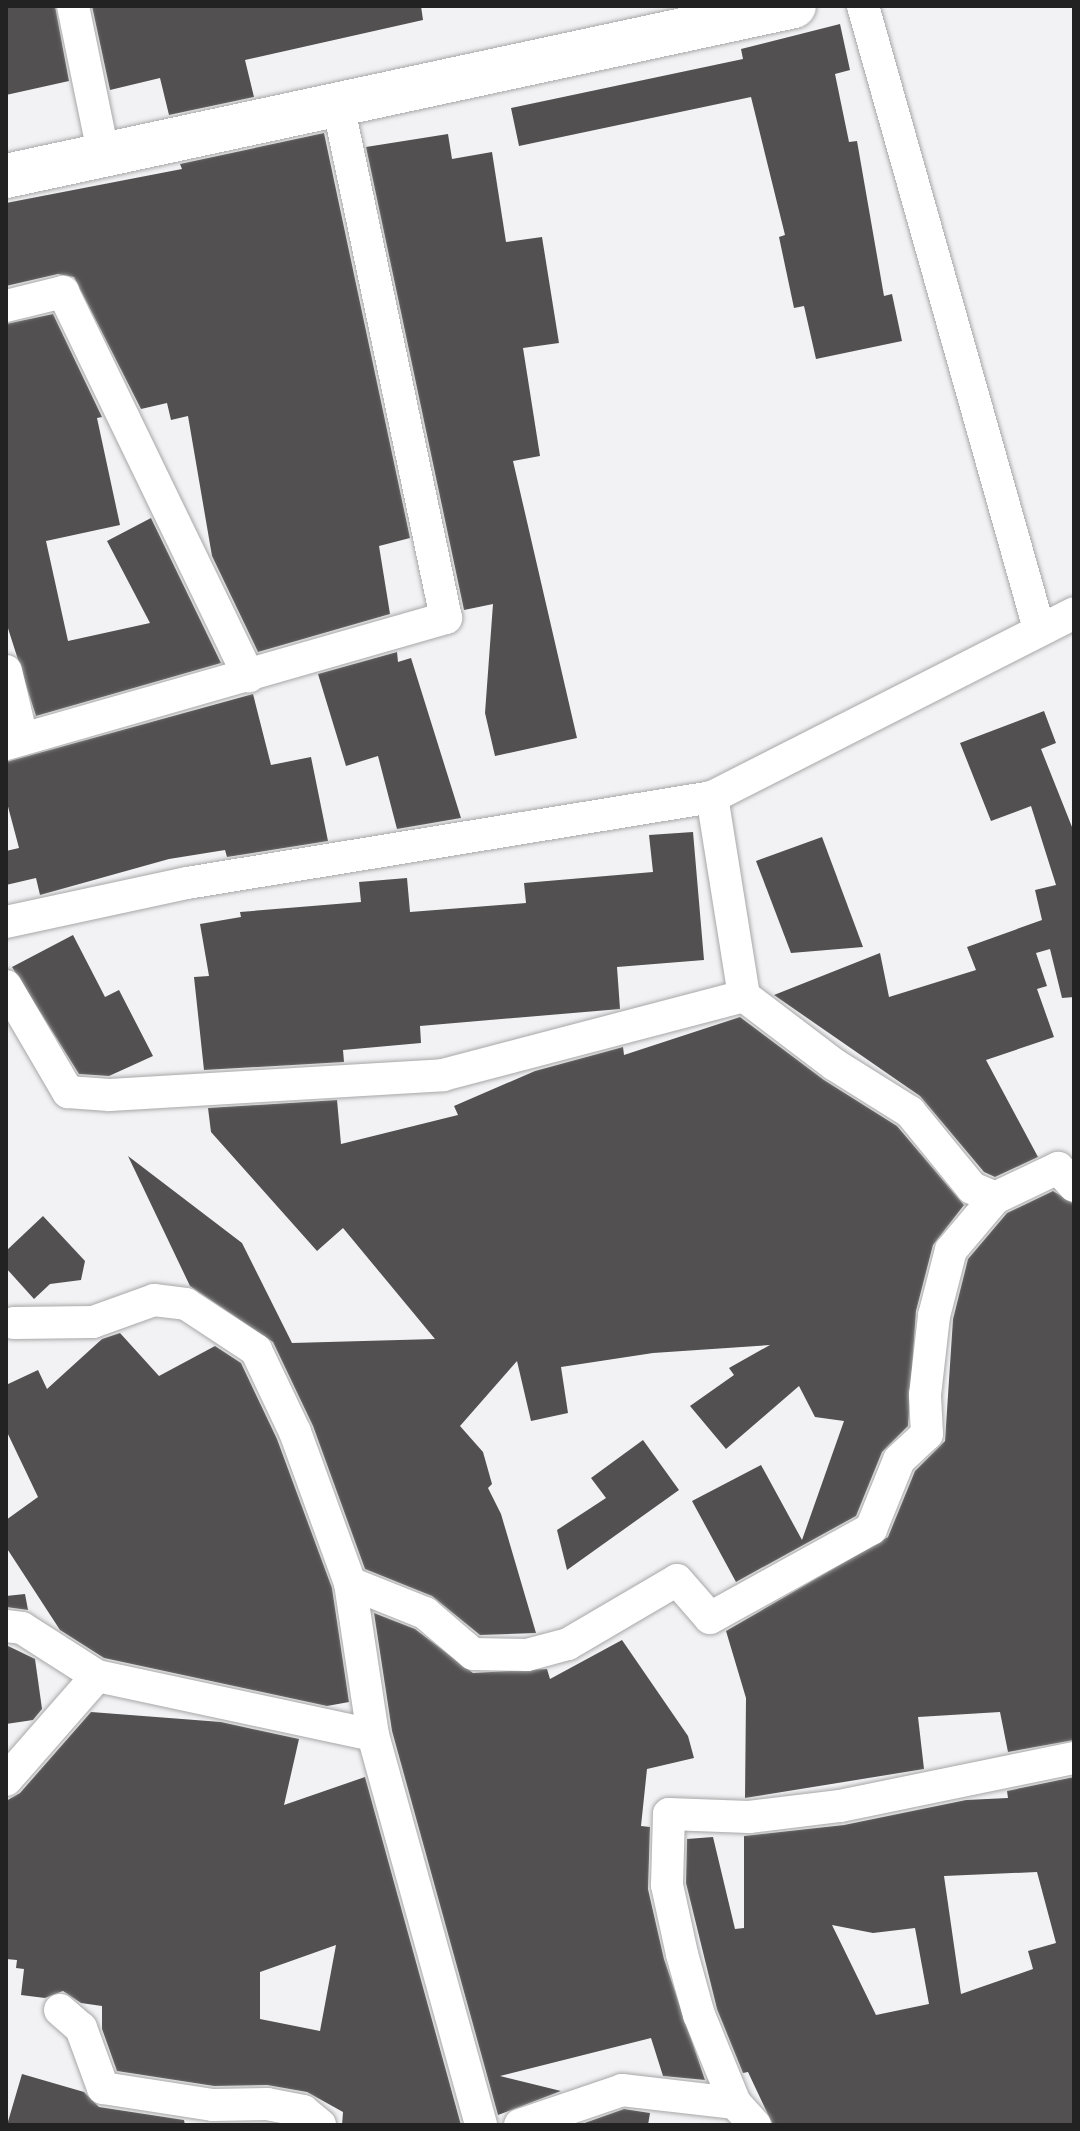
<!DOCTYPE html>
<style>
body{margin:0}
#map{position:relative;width:1080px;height:2131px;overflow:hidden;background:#f2f2f4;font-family:Montserrat,sans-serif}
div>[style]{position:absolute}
.building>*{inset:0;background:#525050}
.roads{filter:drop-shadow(0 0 2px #a7a7a8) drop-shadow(0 0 2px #a7a7a8)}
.street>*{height:32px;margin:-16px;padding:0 16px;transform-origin:16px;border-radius:16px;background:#fff}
.secondary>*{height:44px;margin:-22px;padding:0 22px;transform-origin:22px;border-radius:22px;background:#fff}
span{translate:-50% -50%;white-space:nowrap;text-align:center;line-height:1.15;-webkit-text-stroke:8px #f2f2f4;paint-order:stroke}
.frame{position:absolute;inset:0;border:8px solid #222223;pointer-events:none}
</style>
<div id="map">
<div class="building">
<i style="clip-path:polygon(6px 6px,55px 6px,69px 81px,6px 95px)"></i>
<i style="clip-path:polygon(92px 6px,421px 6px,423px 20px,245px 60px,254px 97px,169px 115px,160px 78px,110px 90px)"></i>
<i style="clip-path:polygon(840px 24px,850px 70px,835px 74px,849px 142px,857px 141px,884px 296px,892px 294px,902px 341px,816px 359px,804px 306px,794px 308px,779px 237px,785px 235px,751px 97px,519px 146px,511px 108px,743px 59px,741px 49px)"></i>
<i style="clip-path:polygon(324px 133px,410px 538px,379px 546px,390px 614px,258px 652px,212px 556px,188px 416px,171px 420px,167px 403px,141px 409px,74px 277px,58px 274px,6px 286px,6px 203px,182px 169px,180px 164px)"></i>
<i style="clip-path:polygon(448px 134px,452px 159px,492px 152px,506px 242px,542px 237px,559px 343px,523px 348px,540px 456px,513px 461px,577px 738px,495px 756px,485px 713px,493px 604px,464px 610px,366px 147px)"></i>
<i style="clip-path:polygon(53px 314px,102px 417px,97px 418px,120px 525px,46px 541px,68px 641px,150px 623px,107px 541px,151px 518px,221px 663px,36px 716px,6px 622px,6px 324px)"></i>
<i style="clip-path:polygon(397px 652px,398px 662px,411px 658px,461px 818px,397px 829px,378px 756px,346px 766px,318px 674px)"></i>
<i style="clip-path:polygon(253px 694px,271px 765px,311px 757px,328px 841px,227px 857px,225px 850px,169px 859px,40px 895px,36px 878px,6px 885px,6px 851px,19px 848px,6px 799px,6px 762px)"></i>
<i style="clip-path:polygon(1044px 711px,1056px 743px,1041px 749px,1074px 832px,1074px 997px,1062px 998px,1050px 949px,1036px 953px,1047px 986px,1037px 989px,1054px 1037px,986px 1060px,1038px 1157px,995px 1177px,984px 1172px,920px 1096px,774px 995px,880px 953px,889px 997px,976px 970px,967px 947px,1042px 920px,1035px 890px,1056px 885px,1031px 806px,991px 821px,960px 743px)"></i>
<i style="clip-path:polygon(693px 832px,704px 960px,617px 967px,620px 1009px,420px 1026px,421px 1043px,343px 1050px,344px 1062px,204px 1070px,194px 977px,209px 976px,200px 924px,241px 917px,240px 912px,361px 902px,359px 882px,407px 878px,410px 912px,526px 903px,524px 883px,653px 872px,649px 835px)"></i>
<i style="clip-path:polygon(822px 837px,863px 947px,791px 953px,756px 861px)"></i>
<i style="clip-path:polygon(73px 935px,105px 997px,119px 990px,153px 1056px,109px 1076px,79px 1074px,12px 967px)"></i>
<i style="clip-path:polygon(740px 1017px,824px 1080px,897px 1126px,964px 1205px,933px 1245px,916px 1311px,908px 1426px,882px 1452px,856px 1516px,736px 1582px,692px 1501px,761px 1465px,802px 1540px,844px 1421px,815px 1417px,799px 1386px,726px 1449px,690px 1406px,734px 1375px,729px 1368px,770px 1345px,653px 1353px,561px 1367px,568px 1413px,531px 1421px,517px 1361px,460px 1426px,483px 1452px,492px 1484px,488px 1488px,501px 1514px,536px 1633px,480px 1635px,432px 1596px,365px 1569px,313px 1426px,273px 1342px,190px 1286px,128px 1156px,242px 1243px,292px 1343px,435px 1339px,343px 1228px,317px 1251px,211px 1132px,208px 1108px,337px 1100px,341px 1144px,458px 1115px,454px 1106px,535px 1071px,623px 1047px,624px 1055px)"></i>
<i style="clip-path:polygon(1053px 1191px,1074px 1204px,1074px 1740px,1008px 1752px,1000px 1712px,918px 1717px,924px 1769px,745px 1798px,746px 1698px,726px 1631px,888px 1537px,915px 1471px,945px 1441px,953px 1319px,968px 1259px,1007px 1213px)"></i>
<i style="clip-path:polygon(43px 1216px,85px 1261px,81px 1280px,50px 1284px,34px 1299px,6px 1268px,6px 1251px)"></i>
<i style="clip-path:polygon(120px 1333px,159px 1376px,215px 1346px,241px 1363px,277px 1439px,332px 1588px,349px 1702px,327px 1706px,104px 1658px,60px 1630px,6px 1547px,6px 1520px,38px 1497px,6px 1430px,6px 1385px,38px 1370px,47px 1389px,102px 1339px)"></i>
<i style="clip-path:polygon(643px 1440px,679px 1490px,567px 1570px,557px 1530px,606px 1498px,591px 1478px)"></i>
<i style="clip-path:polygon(25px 1594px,28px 1610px,6px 1607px,6px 1596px)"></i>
<i style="clip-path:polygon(374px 1613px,415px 1629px,473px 1673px,547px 1669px,550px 1679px,622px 1640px,688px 1736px,694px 1758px,647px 1769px,641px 1826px,650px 1827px,648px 1889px,664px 1959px,705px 2080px,663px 2076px,651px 2038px,500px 2076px,561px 2091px,498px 2115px,392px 1731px)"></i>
<i style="clip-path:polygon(6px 1645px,35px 1659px,42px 1709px,33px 1720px,6px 1724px)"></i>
<i style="clip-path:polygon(evenodd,91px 1712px,221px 1722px,299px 1739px,284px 1805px,365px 1777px,461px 2125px,342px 2125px,343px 2112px,307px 2092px,267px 2085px,214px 2086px,117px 2071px,102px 2029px,102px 2006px,81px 2003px,63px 1991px,45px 1998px,21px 1995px,24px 1969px,16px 1968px,17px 1960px,6px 1959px,6px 1801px,20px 1793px,91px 1712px,336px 1945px,320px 2031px,260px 2019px,260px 1972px,336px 1945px)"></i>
<i style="clip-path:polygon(evenodd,1074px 1777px,1074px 2125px,773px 2125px,748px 2072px,743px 2073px,717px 2009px,686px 1883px,687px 1839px,713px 1837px,735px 1929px,744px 1928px,744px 1836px,844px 1825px,966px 1800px,1008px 1798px,1007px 1791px,1074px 1777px,1037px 1872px,1056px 1943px,1028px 1951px,1033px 1969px,961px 1994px,944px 1876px,1037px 1872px,1074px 1777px,832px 1925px,873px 1933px,915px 1928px,929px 2004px,876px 2015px,832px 1925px)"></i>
<i style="clip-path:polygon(22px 2074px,84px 2092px,99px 2107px,184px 2120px,185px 2125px,7px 2125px)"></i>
<i style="clip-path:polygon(624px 2109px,650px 2113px,648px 2125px,579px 2125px)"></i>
</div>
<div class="roads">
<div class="street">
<i style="left:73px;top:6px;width:149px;rotate:78.4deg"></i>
<i style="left:863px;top:6px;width:647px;rotate:74.22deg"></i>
<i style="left:6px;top:306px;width:59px;rotate:-13.8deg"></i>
<i style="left:63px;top:292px;width:427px;rotate:64.2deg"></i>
<i style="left:6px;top:671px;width:69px;rotate:76.6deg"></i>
<i style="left:6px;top:744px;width:458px;rotate:-16deg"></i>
<i style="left:446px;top:618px;width:525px;rotate:-101.87deg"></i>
<i style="left:6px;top:922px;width:185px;rotate:-12.2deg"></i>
<i style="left:187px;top:883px;width:532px;rotate:-9.3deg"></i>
<i style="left:712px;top:797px;width:406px;rotate:-26.9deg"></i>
<i style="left:6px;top:986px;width:123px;rotate:59.7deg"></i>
<i style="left:68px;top:1092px;width:41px;rotate:4.2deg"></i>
<i style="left:109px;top:1095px;width:335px;rotate:-3.4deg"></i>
<i style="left:443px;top:1075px;width:311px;rotate:-14.7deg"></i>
<i style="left:744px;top:996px;width:202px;rotate:-99.1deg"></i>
<i style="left:744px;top:996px;width:114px;rotate:37.2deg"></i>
<i style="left:835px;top:1065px;width:89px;rotate:32.1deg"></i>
<i style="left:910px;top:1112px;width:98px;rotate:50.8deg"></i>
<i style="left:972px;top:1188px;width:25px;rotate:23deg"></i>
<i style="left:995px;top:1198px;width:70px;rotate:-25.5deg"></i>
<i style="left:1058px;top:1168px;width:24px;rotate:48deg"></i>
<i style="left:14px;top:1323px;width:79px;rotate:-0.7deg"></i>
<i style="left:93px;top:1322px;width:65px;rotate:-19.8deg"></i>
<i style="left:154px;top:1300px;width:32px;rotate:7deg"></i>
<i style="left:186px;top:1304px;width:84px;rotate:33.3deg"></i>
<i style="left:256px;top:1350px;width:91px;rotate:64.6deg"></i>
<i style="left:295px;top:1432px;width:161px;rotate:70deg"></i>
<i style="left:350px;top:1583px;width:154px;rotate:81.4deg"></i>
<i style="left:373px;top:1735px;width:405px;rotate:74.5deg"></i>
<i style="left:350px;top:1583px;width:81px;rotate:21.8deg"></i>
<i style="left:425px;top:1613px;width:63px;rotate:40.5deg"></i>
<i style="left:473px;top:1654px;width:54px;rotate:1.1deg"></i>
<i style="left:527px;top:1655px;width:42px;rotate:-15deg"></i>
<i style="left:568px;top:1644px;width:126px;rotate:-30.4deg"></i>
<i style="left:677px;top:1580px;width:50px;rotate:49deg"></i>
<i style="left:710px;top:1618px;width:184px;rotate:-28.9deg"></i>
<i style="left:871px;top:1529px;width:74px;rotate:-67.9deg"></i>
<i style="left:899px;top:1460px;width:38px;rotate:-43deg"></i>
<i style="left:927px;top:1434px;width:39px;rotate:-93deg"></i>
<i style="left:925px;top:1395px;width:80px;rotate:-83.5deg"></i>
<i style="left:934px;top:1316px;width:68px;rotate:-75.6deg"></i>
<i style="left:951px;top:1250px;width:68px;rotate:-49.8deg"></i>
<i style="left:6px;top:1626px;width:16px;rotate:7deg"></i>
<i style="left:22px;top:1628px;width:89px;rotate:32.6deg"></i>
<i style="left:97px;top:1676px;width:282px;rotate:12.1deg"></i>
<i style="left:6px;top:1780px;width:138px;rotate:-48.8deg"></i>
<i style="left:60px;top:2010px;width:28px;rotate:41deg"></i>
<i style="left:81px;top:2028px;width:64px;rotate:69.9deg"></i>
<i style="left:103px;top:2088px;width:111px;rotate:8.8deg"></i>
<i style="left:213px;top:2105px;width:54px;rotate:-1.1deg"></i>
<i style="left:267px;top:2104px;width:37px;rotate:11deg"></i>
<i style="left:303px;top:2111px;width:22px;rotate:39deg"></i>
<i style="left:735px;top:2103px;width:95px;rotate:-112.2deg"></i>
<i style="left:699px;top:2015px;width:63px;rotate:-105.6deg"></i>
<i style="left:682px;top:1954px;width:71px;rotate:-102.3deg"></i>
<i style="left:667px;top:1885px;width:71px;rotate:-88.4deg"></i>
<i style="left:669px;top:1814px;width:80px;rotate:2.1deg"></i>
<i style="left:749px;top:1817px;width:92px;rotate:-6.9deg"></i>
<i style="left:840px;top:1806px;width:239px;rotate:-11.6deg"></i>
<i style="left:520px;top:2125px;width:108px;rotate:-18.9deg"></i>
<i style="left:622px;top:2090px;width:114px;rotate:6.6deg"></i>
<i style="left:735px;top:2103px;width:30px;rotate:48deg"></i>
</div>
<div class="secondary">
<i style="left:6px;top:176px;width:806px;rotate:-12.17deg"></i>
</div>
</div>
<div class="frame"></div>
</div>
